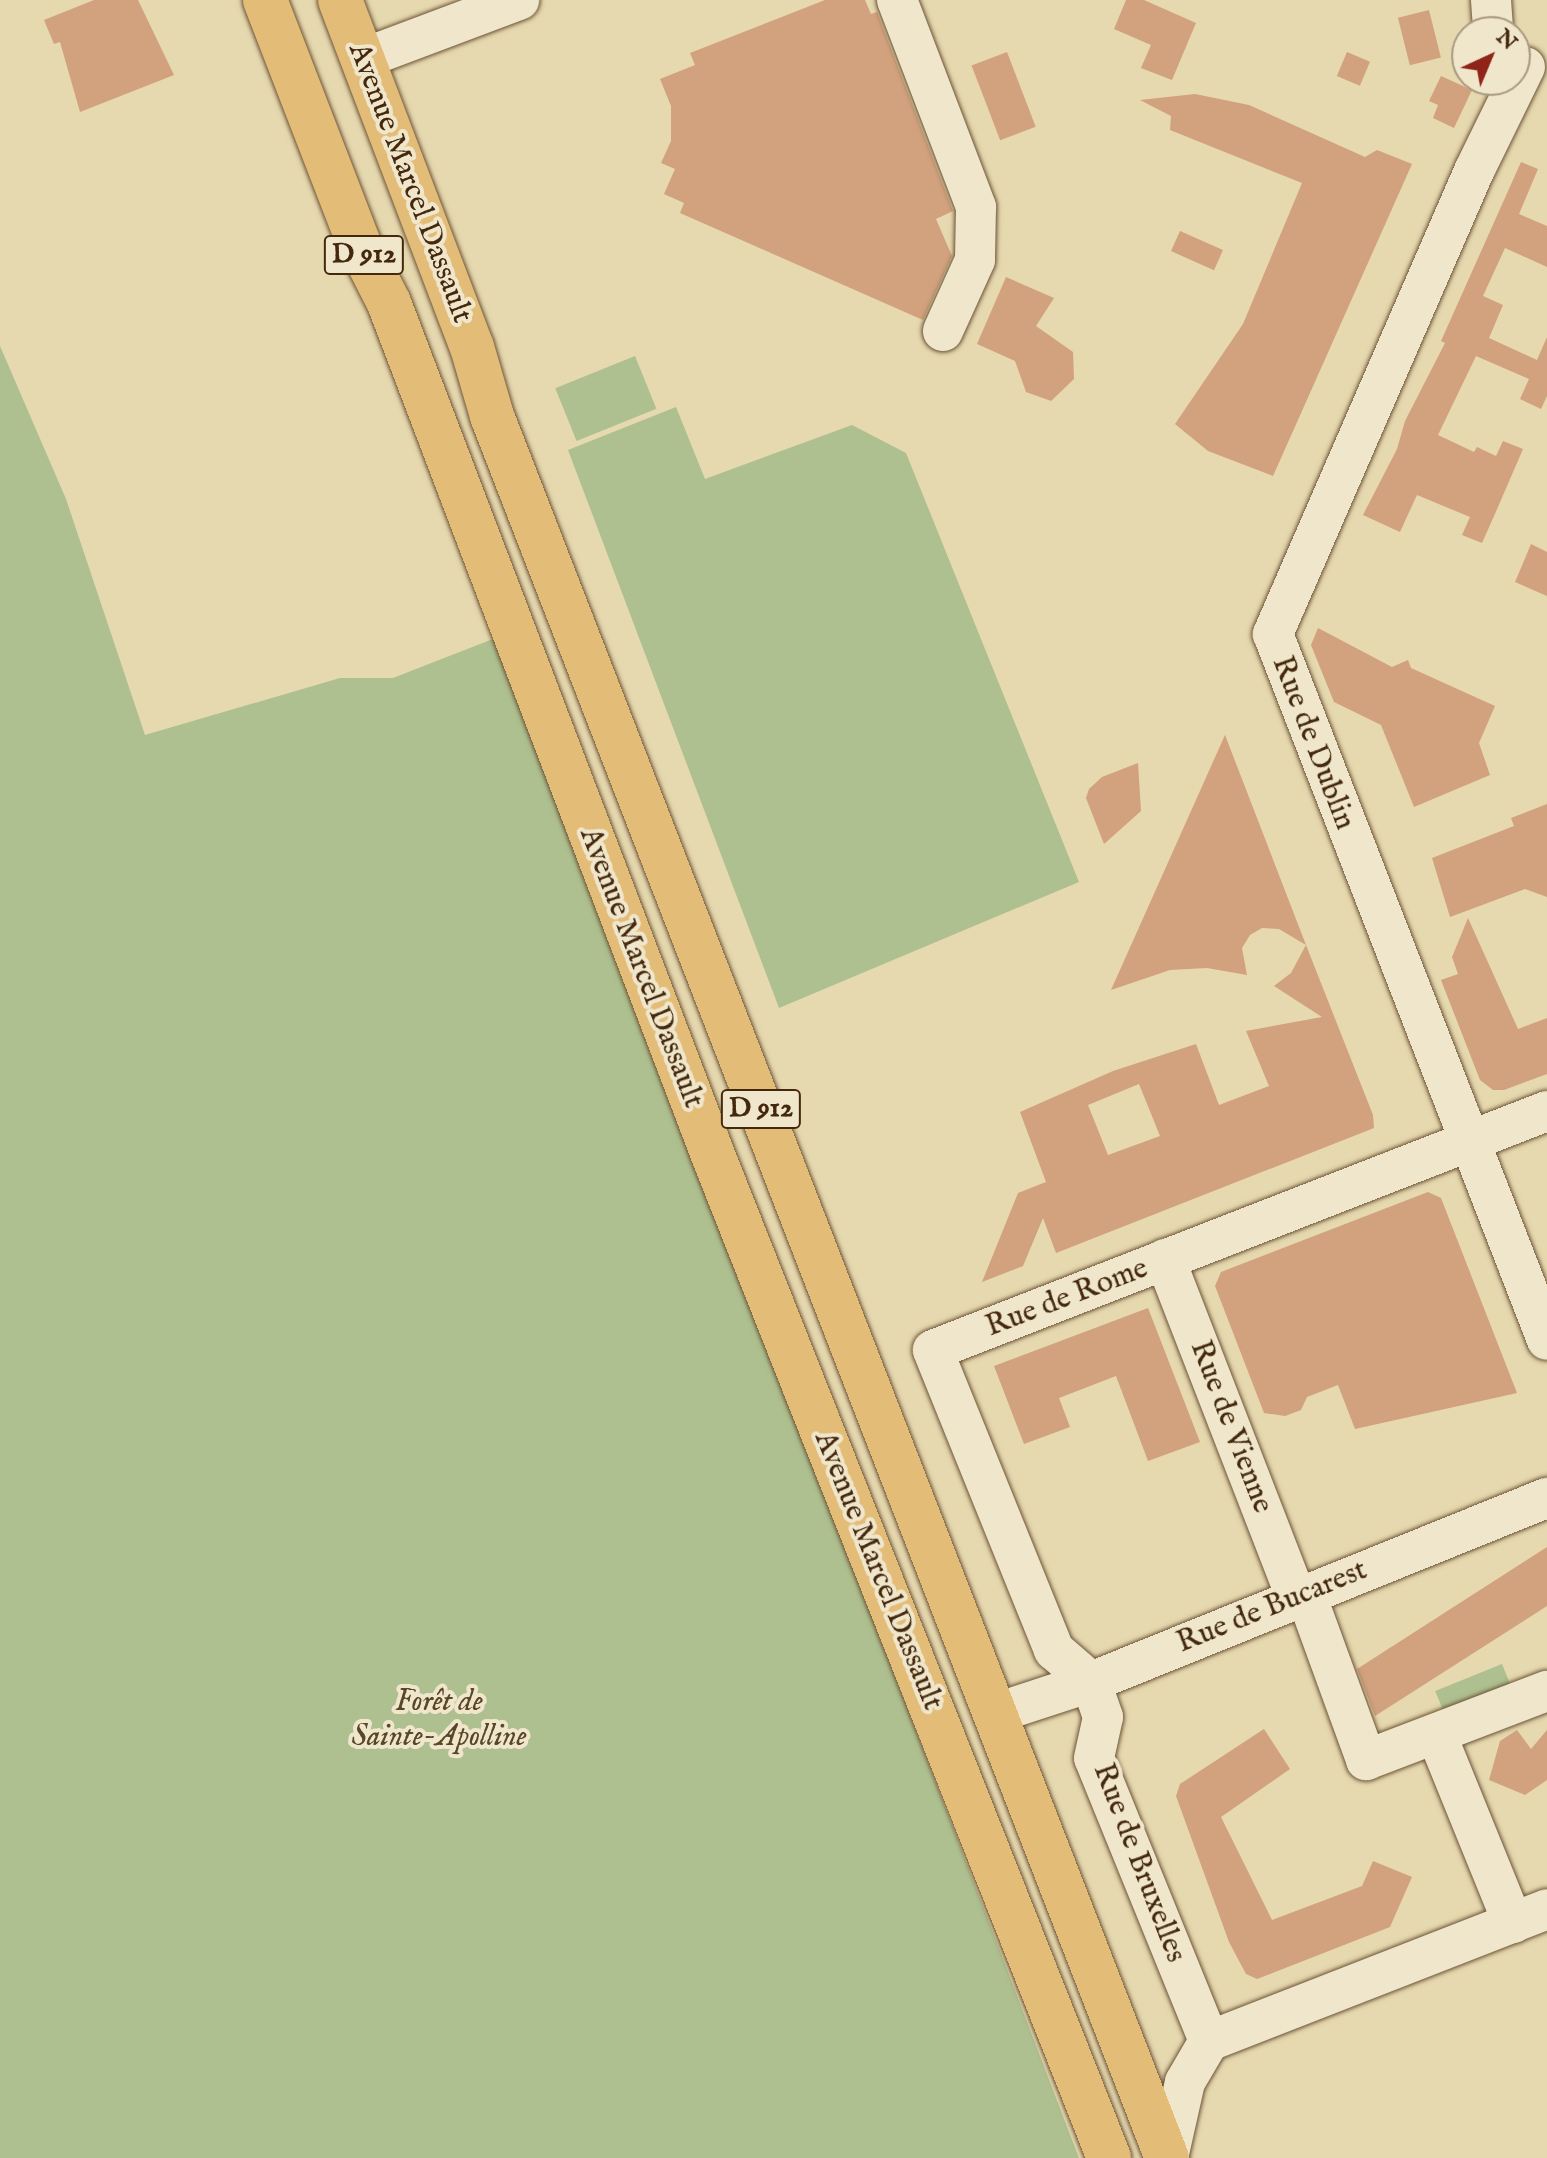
<!DOCTYPE html>
<meta charset="utf-8">
<style>
body{margin:0}
#map{position:relative;width:1547px;height:2158px;overflow:hidden;background:#e6d8af;font-family:"IM FELL English",serif}
div>[style]{position:absolute}
.green>*{inset:0;background:#aec090;transform-origin:0 0}
.building>*{inset:0;background:#d2a17d;transform-origin:0 0}
.roads{filter:drop-shadow(0 0 2px #6c5436) drop-shadow(0 0 2px #6c5436)}
.minor>*{height:40px;margin:-20px;padding:0 20px;transform-origin:20px;border-radius:20px;background:#efe6cb}
.major>*{height:44px;margin:-22px;padding:0 22px;transform-origin:22px;border-radius:22px;background:#e3bc78}
span{translate:-50% -50%;white-space:nowrap;text-align:center;line-height:1.15;-webkit-text-stroke:8px #efe6cb;paint-order:stroke}
.shield-label span{padding:2px 6px;background:#efe6cb;border:2px solid;border-radius:6px;-webkit-text-stroke-width:0}
.shield-label{font-size:28px;color:#43280e;font-weight:700}
.street-label{font-size:30px;color:#43280e}
.park-label{font-size:30px;color:#584628;font-style:italic}
.north{position:absolute;left:1451px;top:16px;width:80px;height:80px;box-sizing:border-box;background:#efe6cb;border:2px solid #aa9a7f;border-radius:50%;rotate:44deg;font-size:22px;font-weight:700;line-height:32px;text-align:center;color:#43280e}
.north::after{content:'';display:block;margin:auto;width:28px;height:36px;background:#8f2418;clip-path:polygon(50% 0,100% 100%,50% 72%,0 100%)}
</style>
<div id="map">
<div class="green">
<i style="clip-path:polygon(0 346px,66px 499px,145px 735px,340px 678px,393px 678px,498px 637px,1079px 2158px,0 2158px)"></i>
<i style="left:635px;top:356px;width:57px;height:86px;rotate:68deg"></i>
<i style="clip-path:polygon(676px 407px,705px 479px,852px 425px,906px 453px,1079px 882px,779px 1008px,568px 450px)"></i>
<i style="left:1502px;top:1664px;width:50px;height:72px;rotate:68deg"></i>
</div>
<div class="building">
<i style="clip-path:polygon(94px 0,138px 0,174px 75px,80px 112px,60px 42px,54px 44px,44px 20px)"></i>
<i style="clip-path:polygon(825px 0,865px 0,871px 14px,877px 12px,953px 211px,936px 219px,952px 256px,923px 320px,680px 213px,684px 203px,664px 194px,675px 169px,661px 163px,671px 141px,671px 106px,660px 79px,695px 65px,690px 53px)"></i>
<i style="clip-path:polygon(1126px 0,1144px 0,1196px 23px,1172px 80px,1141px 68px,1151px 45px,1114px 29px)"></i>
<i style="left:1429px;top:10px;width:49px;height:32px;rotate:76deg"></i>
<i style="left:1007px;top:52px;width:80px;height:38px;rotate:69deg"></i>
<i style="left:1347px;top:52px;width:25px;height:26px;rotate:23deg"></i>
<i style="clip-path:polygon(1441px 76px,1472px 90px,1454px 128px,1433px 118px,1438px 105px,1429px 101px)"></i>
<i style="clip-path:polygon(1195px 94px,1249px 105px,1365px 157px,1377px 150px,1412px 164px,1273px 476px,1208px 451px,1175px 424px,1243px 324px,1302px 183px,1170px 130px,1171px 116px,1140px 100px)"></i>
<i style="clip-path:polygon(1521px 162px,1538px 169px,1519px 214px,1547px 226px,1547px 267px,1505px 248px,1483px 296px,1503px 305px,1489px 338px,1537px 360px,1547px 337px,1547px 396px,1541px 409px,1520px 399px,1529px 379px,1476px 356px,1438px 435px,1474px 452px,1477px 447px,1496px 456px,1503px 441px,1523px 449px,1498px 507px,1482px 543px,1462px 535px,1470px 517px,1417px 495px,1400px 532px,1363px 515px,1397px 449px,1405px 421px,1445px 343px,1441px 341px)"></i>
<i style="left:1180px;top:231px;width:47px;height:22px;rotate:24deg"></i>
<i style="clip-path:polygon(1006px 277px,1054px 298px,1036px 326px,1073px 352px,1074px 379px,1051px 401px,1026px 392px,1015px 361px,977px 344px)"></i>
<i style="clip-path:polygon(1531px 544px,1547px 552px,1547px 596px,1515px 582px)"></i>
<i style="clip-path:polygon(1318px 628px,1392px 667px,1408px 660px,1411px 668px,1495px 706px,1479px 743px,1490px 775px,1414px 807px,1381px 725px,1334px 702px,1311px 645px)"></i>
<i style="clip-path:polygon(1225px 735px,1306px 945px,1279px 929px,1262px 928px,1250px 935px,1242px 948px,1247px 975px,1207px 968px,1170px 970px,1111px 990px)"></i>
<i style="clip-path:polygon(1138px 763px,1141px 811px,1104px 844px,1086px 798px,1089px 789px,1102px 777px)"></i>
<i style="clip-path:polygon(1547px 804px,1547px 897px,1525px 889px,1450px 917px,1432px 858px,1514px 826px,1511px 818px)"></i>
<i style="clip-path:polygon(1468px 918px,1518px 1029px,1547px 1018px,1547px 1074px,1504px 1090px,1493px 1090px,1480px 1080px,1441px 980px,1458px 974px,1452px 957px)"></i>
<i style="clip-path:polygon(evenodd,1306px 945px,1373px 1115px,1374px 1128px,1056px 1253px,1043px 1218px,1023px 1266px,982px 1282px,1018px 1193px,1046px 1182px,1020px 1112px,1113px 1071px,1196px 1044px,1219px 1105px,1269px 1086px,1246px 1031px,1322px 1017px,1274px 986px,1291px 973px,1306px 945px,1139px 1084px,1160px 1136px,1108px 1155px,1088px 1105px,1139px 1084px)"></i>
<i style="clip-path:polygon(1428px 1192px,1441px 1198px,1517px 1393px,1355px 1429px,1338px 1385px,1307px 1397px,1301px 1410px,1285px 1416px,1264px 1413px,1215px 1286px,1221px 1272px)"></i>
<i style="clip-path:polygon(1148px 1308px,1200px 1442px,1148px 1461px,1116px 1376px,1059px 1398px,1070px 1427px,1024px 1444px,994px 1366px)"></i>
<i style="clip-path:polygon(1547px 1547px,1547px 1606px,1375px 1716px,1357px 1669px)"></i>
<i style="clip-path:polygon(1264px 1729px,1290px 1769px,1221px 1817px,1272px 1920px,1362px 1886px,1373px 1861px,1412px 1877px,1390px 1927px,1257px 1979px,1246px 1974px,1229px 1942px,1176px 1796px,1180px 1784px)"></i>
<i style="clip-path:polygon(1517px 1730px,1531px 1749px,1547px 1730px,1547px 1780px,1525px 1795px,1489px 1780px,1500px 1741px)"></i>
</div>
<div class="roads">
<div class="minor">
<i style="left:897px;top:0;width:222px;rotate:69.1deg"></i>
<i style="left:976px;top:207px;width:53px;rotate:91.1deg"></i>
<i style="left:975px;top:260px;width:78px;rotate:114.3deg"></i>
<i style="left:1491px;top:0;width:32px;rotate:86deg"></i>
<i style="left:362px;top:59px;width:168px;rotate:-20.6deg"></i>
<i style="left:1525px;top:67px;width:116px;rotate:116.1deg"></i>
<i style="left:1474px;top:171px;width:505px;rotate:113.47deg"></i>
<i style="left:1273px;top:634px;width:757px;rotate:68.79deg"></i>
<i style="left:1165px;top:1259px;width:362px;rotate:68.8deg"></i>
<i style="left:1305px;top:1592px;width:179px;rotate:70deg"></i>
<i style="left:1366px;top:1760px;width:194px;rotate:-20.9deg"></i>
<i style="left:996px;top:1713px;width:100px;rotate:-18.1deg"></i>
<i style="left:1091px;top:1682px;width:492px;rotate:-22deg"></i>
<i style="left:1437px;top:1736px;width:202px;rotate:67.9deg"></i>
<i style="left:1209px;top:2041px;width:305px;rotate:-112.1deg"></i>
<i style="left:1094px;top:1758px;width:42px;rotate:-77.6deg"></i>
<i style="left:1103px;top:1717px;width:37px;rotate:-109deg"></i>
<i style="left:1091px;top:1682px;width:49px;rotate:-139.1deg"></i>
<i style="left:1054px;top:1650px;width:323px;rotate:-112deg"></i>
<i style="left:933px;top:1350px;width:659px;rotate:-21.27deg"></i>
<i style="left:1168px;top:2158px;width:78px;rotate:-77.4deg"></i>
<i style="left:1185px;top:2082px;width:48px;rotate:-59.7deg"></i>
<i style="left:1209px;top:2041px;width:363px;rotate:-21.3deg"></i>
</div>
<div class="major">
<i style="left:265px;top:0;width:264px;rotate:68.9deg"></i>
<i style="left:360px;top:246px;width:64px;rotate:63deg"></i>
<i style="left:389px;top:303px;width:906px;rotate:69.18deg"></i>
<i style="left:711px;top:1150px;width:1084px;rotate:68.45deg"></i>
<i style="left:340px;top:0;width:371px;rotate:69.2deg"></i>
<i style="left:472px;top:347px;width:72px;rotate:73.8deg"></i>
<i style="left:492px;top:416px;width:1868px;rotate:68.82deg"></i>
</div>
</div>
<div class="shield-label">
<span style="left:364px;top:255px">D 912</span>
<span style="left:761px;top:1109px">D 912</span>
</div>
<div class="street-label">
<span style="left:410px;top:183px;rotate:69deg">Avenue Marcel Dassault</span>
<span style="left:1313px;top:743px;rotate:69deg">Rue de Dublin</span>
<span style="left:641px;top:968px;rotate:69deg">Avenue Marcel Dassault</span>
<span style="left:1067px;top:1298px;rotate:-21deg">Rue de Rome</span>
<span style="left:1231px;top:1427px;rotate:69deg">Rue de Vienne</span>
<span style="left:878px;top:1571px;rotate:68deg">Avenue Marcel Dassault</span>
<span style="left:1272px;top:1607px;rotate:-22deg">Rue de Bucarest</span>
<span style="left:1139px;top:1863px;rotate:69deg">Rue de Bruxelles</span>
</div>
<div class="park-label">
<span style="left:439px;top:1719px">Forêt de<br>Sainte-Apolline</span>
</div>
<div class="north">N</div>
</div>
